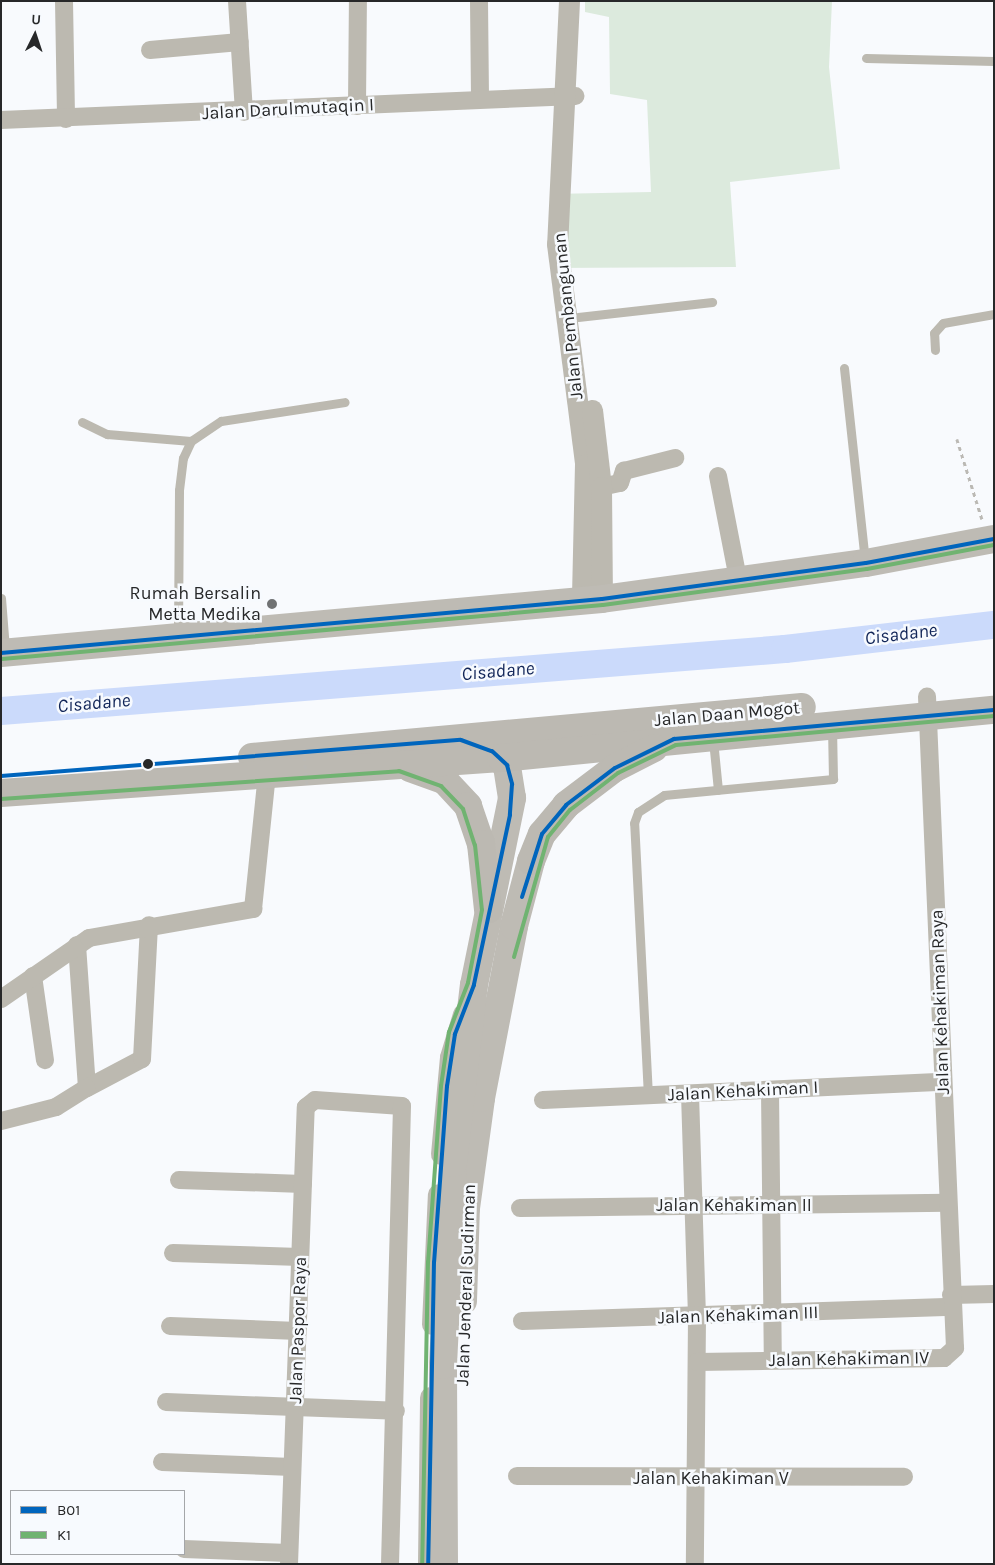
<!DOCTYPE html>
<style>
body{margin:0}
#map{position:relative;width:995px;height:1565px;overflow:hidden;background:#f8fafd;font-family:Karla,sans-serif}
div>[style]{position:absolute}
.green>*{inset:0;background:#dceadd}
.river>*{height:28px;margin:-14px;padding:0 14px;transform-origin:14px;border-radius:14px;background:#cbdafb}
.path>*{height:2.5px;margin-top:-1.25px;transform-origin:0;background:repeating-linear-gradient(90deg,#bbb9b4 0 4px,transparent 0 8px)}
.service>*{height:9px;margin:-4.5px;padding:0 4.5px;transform-origin:4.5px;border-radius:4.5px;background:#bcb9b0}
.minor>*{height:18px;margin:-9px;padding:0 9px;transform-origin:9px;border-radius:9px;background:#bcb9b0}
.tertiary>*{height:21px;margin:-10.5px;padding:0 10.5px;transform-origin:10.5px;border-radius:10.5px;background:#bcb9b0}
.primary>*{height:28px;margin:-14px;padding:0 14px;transform-origin:14px;border-radius:14px;background:#bebbb4}
.trunk>*{height:28px;margin:-14px;padding:0 14px;transform-origin:14px;border-radius:14px;background:#bcb9b2}
.path-bridge>*{height:2.5px;margin-top:-1.25px;transform-origin:0;background:repeating-linear-gradient(90deg,#bbb9b4 0 4px,transparent 0 8px)}
.bus-1>*{height:4px;margin:-2px;padding:0 2px;transform-origin:2px;border-radius:2px;background:#0065bd}
.bus-2>*{height:4px;margin:-2px;padding:0 2px;transform-origin:2px;border-radius:2px;background:#70b371}
.dots>*{width:14px;height:14px;translate:-50% -50%;box-sizing:border-box;border:2px solid #f7fafe;border-radius:50%}
span{translate:-50% -50%;white-space:nowrap;text-align:center;line-height:1.15;-webkit-text-stroke:5px #f7fafe;paint-order:stroke}
.street-label{font-size:18px;color:#272829}
.poi-label{font-size:18px;color:#272829}
.right{translate:-100% -50%;text-align:right}
.water-label{font-size:19px;color:#112558;font-style:italic}
.frame{position:absolute;inset:0;border:2px solid #272829;pointer-events:none}
.legend{position:absolute;left:10px;top:1490px;width:175px;height:65px;box-sizing:border-box;background:#f7fafe;border:1px solid #a4a6a9;margin:0;padding:6px 9px;list-style:none;font-size:15px;color:#272829}
.legend li{display:flex;align-items:center;gap:10px;height:25px}
.legend b{width:25px;border:1px solid #a4a6a9}
.north{position:absolute;left:10px;top:10px;width:50px;height:50px;-webkit-text-stroke:4px #f7fafe;paint-order:stroke;rotate:4deg;font-size:14px;font-weight:700;line-height:20px;text-align:center;color:#272829}
.north::after{content:'';display:block;margin:auto;width:18px;height:22px;background:#272829;clip-path:polygon(50% 0,100% 100%,50% 72%,0 100%)}
</style>
<div id="map">
<div class="green">
<i style="clip-path:polygon(585px 1px,832px 1px,829px 67px,840px 169px,730px 182px,736px 267px,551px 268px,552px 194px,651px 192px,647px 100px,610px 94px,609px 17px,585px 12px)"></i>
</div>
<div class="river">
<i style="left:1px;top:711px;width:786px;rotate:-4.52deg"></i>
<i style="left:785px;top:649px;width:210px;rotate:-6.6deg"></i>
</div>
<div class="path">
<i style="left:957px;top:439px;width:84px;rotate:72.6deg"></i>
</div>
<div class="service">
<i style="left:866px;top:58px;width:128px;rotate:1.3deg"></i>
<i style="left:578px;top:317px;width:135px;rotate:-6.4deg"></i>
<i style="left:935px;top:350px;width:17px;rotate:-93deg"></i>
<i style="left:934px;top:333px;width:13px;rotate:-48deg"></i>
<i style="left:943px;top:323px;width:52px;rotate:-10deg"></i>
<i style="left:844px;top:368px;width:193px;rotate:83.8deg"></i>
<i style="left:82px;top:422px;width:28px;rotate:26deg"></i>
<i style="left:107px;top:434px;width:84px;rotate:4.8deg"></i>
<i style="left:1px;top:598px;width:51px;rotate:85.5deg"></i>
<i style="left:178px;top:634px;width:144px;rotate:-89.6deg"></i>
<i style="left:179px;top:490px;width:32px;rotate:-83deg"></i>
<i style="left:183px;top:458px;width:19px;rotate:-65deg"></i>
<i style="left:191px;top:441px;width:36px;rotate:-34deg"></i>
<i style="left:221px;top:421px;width:125px;rotate:-8.7deg"></i>
<i style="left:713px;top:740px;width:50px;rotate:84.3deg"></i>
<i style="left:648px;top:1096px;width:273px;rotate:-92.9deg"></i>
<i style="left:634px;top:823px;width:12px;rotate:-70deg"></i>
<i style="left:638px;top:812px;width:31px;rotate:-33deg"></i>
<i style="left:664px;top:795px;width:170px;rotate:-5.4deg"></i>
<i style="left:833px;top:779px;width:50px;rotate:-91.1deg"></i>
</div>
<div class="minor">
<i style="left:64px;top:1px;width:118px;rotate:89deg"></i>
<i style="left:237px;top:1px;width:111px;rotate:86.4deg"></i>
<i style="left:479px;top:1px;width:98px;rotate:89.4deg"></i>
<i style="left:150px;top:50px;width:90px;rotate:-5.1deg"></i>
<i style="left:357px;top:106px;width:105px;rotate:-89.5deg"></i>
<i style="left:1px;top:120px;width:575px;rotate:-2.39deg"></i>
<i style="left:718px;top:476px;width:105px;rotate:79deg"></i>
<i style="left:601px;top:487px;width:19px;rotate:-12deg"></i>
<i style="left:620px;top:483px;width:13px;rotate:-72deg"></i>
<i style="left:624px;top:471px;width:53px;rotate:-14.3deg"></i>
<i style="left:77px;top:945px;width:143px;rotate:86deg"></i>
<i style="left:87px;top:1088px;width:62px;rotate:-27.8deg"></i>
<i style="left:142px;top:1059px;width:134px;rotate:-87deg"></i>
<i style="left:33px;top:976px;width:85px;rotate:81.9deg"></i>
<i style="left:1px;top:999px;width:107px;rotate:-34.7deg"></i>
<i style="left:89px;top:938px;width:167px;rotate:-10deg"></i>
<i style="left:253px;top:909px;width:136px;rotate:-84.1deg"></i>
<i style="left:770px;top:1090px;width:270px;rotate:89.4deg"></i>
<i style="left:690px;top:1094px;width:223px;rotate:88.2deg"></i>
<i style="left:697px;top:1317px;width:247px;rotate:90.5deg"></i>
<i style="left:543px;top:1100px;width:400px;rotate:-2.6deg"></i>
<i style="left:1px;top:1121px;width:57px;rotate:-14.3deg"></i>
<i style="left:56px;top:1107px;width:36px;rotate:-32deg"></i>
<i style="left:179px;top:1180px;width:124px;rotate:1.8deg"></i>
<i style="left:520px;top:1208px;width:428px;rotate:-0.7deg"></i>
<i style="left:173px;top:1253px;width:127px;rotate:1.8deg"></i>
<i style="left:951px;top:1295px;width:43px;rotate:-1.3deg"></i>
<i style="left:522px;top:1321px;width:431px;rotate:-1.9deg"></i>
<i style="left:170px;top:1326px;width:128px;rotate:2.2deg"></i>
<i style="left:697px;top:1362px;width:247px;rotate:-0.9deg"></i>
<i style="left:944px;top:1358px;width:15px;rotate:-42deg"></i>
<i style="left:955px;top:1348px;width:652px;rotate:-92.46deg"></i>
<i style="left:166px;top:1402px;width:230px;rotate:2.2deg"></i>
<i style="left:162px;top:1462px;width:130px;rotate:2.2deg"></i>
<i style="left:517px;top:1476px;width:387px;rotate:0.1deg"></i>
<i style="left:184px;top:1549px;width:105px;rotate:2.2deg"></i>
<i style="left:289px;top:1564px;width:457px;rotate:-87.9deg"></i>
<i style="left:306px;top:1107px;width:11px;rotate:-38deg"></i>
<i style="left:315px;top:1100px;width:87px;rotate:3.9deg"></i>
<i style="left:402px;top:1106px;width:458px;rotate:91.5deg"></i>
</div>
<div class="tertiary">
<i style="left:569px;top:1px;width:243px;rotate:92.8deg"></i>
<i style="left:557px;top:244px;width:222px;rotate:82.7deg"></i>
<i style="left:585px;top:464px;width:137px;rotate:91.3deg"></i>
<i style="left:592px;top:410px;width:78px;rotate:83.3deg"></i>
<i style="left:601px;top:487px;width:112px;rotate:89.5deg"></i>
<i style="left:441px;top:1154px;width:97px;rotate:-84.7deg"></i>
<i style="left:450px;top:1057px;width:45px;rotate:-73.2deg"></i>
<i style="left:432px;top:1324px;width:130px;rotate:-87.4deg"></i>
<i style="left:428px;top:1564px;width:167px;rotate:-89.3deg"></i>
</div>
<div class="primary">
<i style="left:1px;top:653px;width:603px;rotate:-5.13deg"></i>
<i style="left:602px;top:599px;width:266px;rotate:-7.8deg"></i>
<i style="left:866px;top:563px;width:130px;rotate:-10.6deg"></i>
<i style="left:463px;top:1301px;width:93px;rotate:-88.2deg"></i>
<i style="left:466px;top:1208px;width:111px;rotate:-82.2deg"></i>
<i style="left:481px;top:1098px;width:175px;rotate:-79.1deg"></i>
<i style="left:514px;top:926px;width:67px;rotate:-75.3deg"></i>
<i style="left:444px;top:1564px;width:199px;rotate:-90.3deg"></i>
<i style="left:443px;top:1365px;width:202px;rotate:-87.2deg"></i>
<i style="left:453px;top:1163px;width:179px;rotate:-83.3deg"></i>
<i style="left:474px;top:985px;width:191px;rotate:-78.5deg"></i>
<i style="left:512px;top:798px;width:33px;rotate:-99deg"></i>
<i style="left:507px;top:765px;width:31px;rotate:-143deg"></i>
</div>
<div class="trunk">
<i style="left:252px;top:757px;width:552px;rotate:-5.19deg"></i>
<i style="left:410px;top:768px;width:37px;rotate:20deg"></i>
<i style="left:445px;top:781px;width:34px;rotate:47deg"></i>
<i style="left:468px;top:806px;width:40px;rotate:71.1deg"></i>
<i style="left:481px;top:844px;width:66px;rotate:83.9deg"></i>
<i style="left:1px;top:793px;width:501px;rotate:-4deg"></i>
<i style="left:501px;top:758px;width:495px;rotate:-5.6deg"></i>
<i style="left:531px;top:861px;width:29px;rotate:-68deg"></i>
<i style="left:542px;top:834px;width:38px;rotate:-50deg"></i>
<i style="left:566px;top:805px;width:61px;rotate:-37.1deg"></i>
<i style="left:615px;top:768px;width:44px;rotate:-27.1deg"></i>
</div>
<div class="path-bridge">
<i style="left:304px;top:749px;width:37px;rotate:85deg"></i>
</div>
<div class="bus-1">
<i style="left:1px;top:653px;width:603px;rotate:-5.13deg"></i>
<i style="left:602px;top:599px;width:266px;rotate:-7.8deg"></i>
<i style="left:866px;top:563px;width:130px;rotate:-10.6deg"></i>
<i style="left:1px;top:776px;width:461px;rotate:-4.5deg"></i>
<i style="left:461px;top:740px;width:33px;rotate:20deg"></i>
<i style="left:492px;top:751px;width:21px;rotate:43deg"></i>
<i style="left:507px;top:765px;width:20px;rotate:75deg"></i>
<i style="left:512px;top:784px;width:31px;rotate:94deg"></i>
<i style="left:510px;top:815px;width:174px;rotate:102deg"></i>
<i style="left:474px;top:985px;width:53px;rotate:111.2deg"></i>
<i style="left:455px;top:1034px;width:53px;rotate:98.7deg"></i>
<i style="left:447px;top:1086px;width:176px;rotate:94.2deg"></i>
<i style="left:434px;top:1262px;width:302px;rotate:91.1deg"></i>
<i style="left:522px;top:897px;width:66px;rotate:-72.4deg"></i>
<i style="left:542px;top:834px;width:38px;rotate:-50deg"></i>
<i style="left:566px;top:805px;width:61px;rotate:-37.1deg"></i>
<i style="left:615px;top:768px;width:66px;rotate:-26.2deg"></i>
<i style="left:674px;top:739px;width:321px;rotate:-5.2deg"></i>
</div>
<div class="bus-2">
<i style="left:2px;top:659px;width:603px;rotate:-5.13deg"></i>
<i style="left:603px;top:605px;width:266px;rotate:-7.8deg"></i>
<i style="left:867px;top:569px;width:129px;rotate:-10.7deg"></i>
<i style="left:1px;top:799px;width:399px;rotate:-4deg"></i>
<i style="left:399px;top:771px;width:45px;rotate:19.7deg"></i>
<i style="left:441px;top:786px;width:32px;rotate:46deg"></i>
<i style="left:463px;top:809px;width:38px;rotate:72deg"></i>
<i style="left:475px;top:845px;width:65px;rotate:83.9deg"></i>
<i style="left:482px;top:910px;width:74px;rotate:100.9deg"></i>
<i style="left:468px;top:983px;width:53px;rotate:111.2deg"></i>
<i style="left:449px;top:1032px;width:55px;rotate:98.4deg"></i>
<i style="left:441px;top:1086px;width:176px;rotate:94.2deg"></i>
<i style="left:428px;top:1262px;width:302px;rotate:91.1deg"></i>
<i style="left:514px;top:957px;width:125px;rotate:-74.2deg"></i>
<i style="left:548px;top:837px;width:35px;rotate:-51deg"></i>
<i style="left:570px;top:810px;width:61px;rotate:-37.6deg"></i>
<i style="left:618px;top:773px;width:64px;rotate:-25.8deg"></i>
<i style="left:676px;top:745px;width:319px;rotate:-5.2deg"></i>
</div>
<div class="dots">
<i style="left:272px;top:604px;background:#707273"></i>
<i style="left:148px;top:764px;background:#272829"></i>
</div>
<div class="street-label">
<span style="left:288px;top:109px;rotate:-3deg">Jalan Darulmutaqin I</span>
<span style="left:568px;top:316px;rotate:-96deg">Jalan Pembangunan</span>
<span style="left:727px;top:714px;rotate:-5deg">Jalan Daan Mogot</span>
<span style="left:940px;top:1002px;rotate:-92deg">Jalan Kehakiman Raya</span>
<span style="left:743px;top:1091px;rotate:-3deg">Jalan Kehakiman I</span>
<span style="left:734px;top:1205px">Jalan Kehakiman II</span>
<span style="left:466px;top:1285px;rotate:-88deg">Jalan Jenderal Sudirman</span>
<span style="left:738px;top:1315px;rotate:-2deg">Jalan Kehakiman III</span>
<span style="left:298px;top:1330px;rotate:-88deg">Jalan Paspor Raya</span>
<span style="left:849px;top:1359px;rotate:-1deg">Jalan Kehakiman IV</span>
<span style="left:711px;top:1478px">Jalan Kehakiman V</span>
</div>
<div class="poi-label">
<span class="right" style="left:261px;top:604px">Rumah Bersalin<br>Metta Medika</span>
</div>
<div class="water-label">
<span style="left:901px;top:635px;rotate:-7deg">Cisadane</span>
<span style="left:498px;top:672px;rotate:-5deg">Cisadane</span>
<span style="left:94px;top:704px;rotate:-5deg">Cisadane</span>
</div>
<div class="frame"></div>
<ul class="legend">
<li><b style="height:6px;background:#0065bd"></b>B01</li>
<li><b style="height:6px;background:#70b371"></b>K1</li>
</ul>
<div class="north">U</div>
</div>
